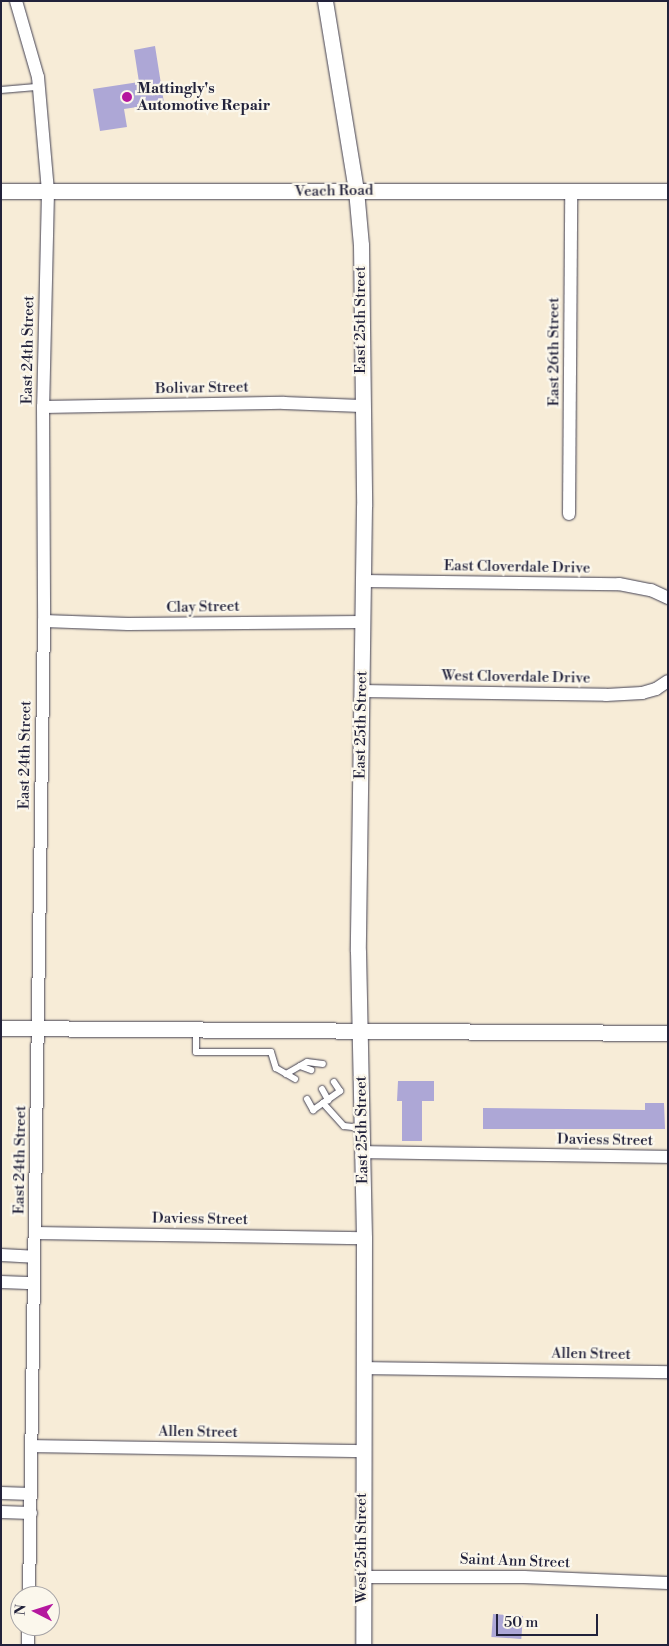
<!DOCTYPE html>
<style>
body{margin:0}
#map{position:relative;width:669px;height:1646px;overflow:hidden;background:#f7ecd7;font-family:"Libre Bodoni",serif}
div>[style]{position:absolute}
.building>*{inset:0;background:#ada7d6;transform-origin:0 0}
.roads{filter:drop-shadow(0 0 1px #424052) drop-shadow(0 0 1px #424052)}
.service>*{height:6px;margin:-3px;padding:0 3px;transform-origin:3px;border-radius:3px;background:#fff}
.minor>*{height:12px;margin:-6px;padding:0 6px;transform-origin:6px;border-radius:6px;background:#fff}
.tertiary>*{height:15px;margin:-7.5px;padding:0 7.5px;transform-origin:7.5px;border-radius:7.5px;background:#fff}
.dots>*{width:14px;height:14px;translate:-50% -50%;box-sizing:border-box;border:2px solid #fbf7ec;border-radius:50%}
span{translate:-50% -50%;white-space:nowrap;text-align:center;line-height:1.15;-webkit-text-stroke:4.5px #fbf7ec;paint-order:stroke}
.poi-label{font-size:15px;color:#22223b;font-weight:700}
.left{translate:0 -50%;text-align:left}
.street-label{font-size:15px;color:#22223b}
.frame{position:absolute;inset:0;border:2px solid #22223b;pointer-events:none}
.north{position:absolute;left:10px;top:1586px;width:50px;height:50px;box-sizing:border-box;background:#fbf7ec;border:1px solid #a4a2a5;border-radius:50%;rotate:275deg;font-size:14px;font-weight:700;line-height:20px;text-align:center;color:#22223b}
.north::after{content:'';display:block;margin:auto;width:18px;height:22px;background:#b5179e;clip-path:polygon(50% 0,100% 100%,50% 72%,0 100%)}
.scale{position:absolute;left:496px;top:1614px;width:102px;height:22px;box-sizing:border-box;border:2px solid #22223b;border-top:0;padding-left:6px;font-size:15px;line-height:18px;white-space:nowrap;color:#22223b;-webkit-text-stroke:4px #fbf7ec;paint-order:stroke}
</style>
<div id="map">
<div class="building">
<i style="clip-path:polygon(155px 46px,164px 103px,124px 109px,127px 127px,100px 131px,93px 89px,139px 82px,134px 50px)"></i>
<i style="clip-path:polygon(398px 1081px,434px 1081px,434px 1101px,422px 1101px,422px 1141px,402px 1141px,402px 1101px,397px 1101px)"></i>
<i style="clip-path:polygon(645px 1103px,664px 1103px,665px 1129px,483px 1129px,483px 1108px,645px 1110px)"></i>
<i style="left:493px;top:1614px;width:30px;height:23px;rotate:4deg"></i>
</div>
<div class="roads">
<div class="service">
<i style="left:1px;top:90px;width:38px;rotate:-5deg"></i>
<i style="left:196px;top:1030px;width:22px;rotate:90deg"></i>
<i style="left:196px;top:1052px;width:75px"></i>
<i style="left:271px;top:1052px;width:17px;rotate:73deg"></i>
<i style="left:276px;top:1068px;width:22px;rotate:30deg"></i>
<i style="left:300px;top:1066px;width:12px;rotate:20deg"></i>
<i style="left:286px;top:1074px;width:24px;rotate:-30deg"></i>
<i style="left:307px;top:1062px;width:16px;rotate:7deg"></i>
<i style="left:322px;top:1089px;width:13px;rotate:61deg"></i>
<i style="left:307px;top:1099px;width:13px;rotate:61deg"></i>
<i style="left:313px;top:1110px;width:12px;rotate:-35deg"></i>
<i style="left:323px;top:1103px;width:31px;rotate:48deg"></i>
<i style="left:344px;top:1126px;width:17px;rotate:7deg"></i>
<i style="left:323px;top:1103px;width:21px;rotate:-35deg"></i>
<i style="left:340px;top:1091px;width:11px;rotate:-124deg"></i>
</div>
<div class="minor">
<i style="left:16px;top:1px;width:79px;rotate:73.9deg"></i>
<i style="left:38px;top:77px;width:115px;rotate:85deg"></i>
<i style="left:48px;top:192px;width:215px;rotate:91.3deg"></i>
<i style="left:43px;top:407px;width:214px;rotate:89.7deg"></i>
<i style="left:44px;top:621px;width:975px;rotate:90.88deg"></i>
<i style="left:43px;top:407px;width:241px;rotate:-1deg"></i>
<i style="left:284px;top:403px;width:77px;rotate:2.2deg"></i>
<i style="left:569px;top:514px;width:324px;rotate:-89.6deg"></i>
<i style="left:363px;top:581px;width:256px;rotate:0.7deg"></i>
<i style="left:619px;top:584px;width:33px;rotate:11deg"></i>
<i style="left:651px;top:590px;width:19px;rotate:25deg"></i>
<i style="left:44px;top:621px;width:84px;rotate:2deg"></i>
<i style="left:128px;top:624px;width:234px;rotate:-0.5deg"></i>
<i style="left:361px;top:691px;width:245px;rotate:0.9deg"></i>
<i style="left:606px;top:695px;width:36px;rotate:-3deg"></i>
<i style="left:642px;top:693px;width:15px;rotate:-16deg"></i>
<i style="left:656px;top:689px;width:14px;rotate:-34deg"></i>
<i style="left:363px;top:1152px;width:305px;rotate:0.9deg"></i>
<i style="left:35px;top:1233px;width:329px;rotate:0.9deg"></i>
<i style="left:1px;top:1255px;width:33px;rotate:3deg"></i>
<i style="left:1px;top:1282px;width:33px;rotate:2deg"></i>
<i style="left:364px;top:1368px;width:304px;rotate:0.8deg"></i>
<i style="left:32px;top:1446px;width:331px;rotate:0.9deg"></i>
<i style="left:1px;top:1493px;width:30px;rotate:2deg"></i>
<i style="left:1px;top:1512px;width:30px;rotate:2deg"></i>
<i style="left:362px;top:1577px;width:162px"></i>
<i style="left:524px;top:1577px;width:144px;rotate:2.4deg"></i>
<i style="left:28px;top:1645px;width:19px;rotate:-90deg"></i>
</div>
<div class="tertiary">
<i style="left:325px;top:1px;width:192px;rotate:80.7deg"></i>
<i style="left:356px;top:190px;width:55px;rotate:84.8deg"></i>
<i style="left:361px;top:245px;width:261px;rotate:89.3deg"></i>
<i style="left:364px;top:506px;width:445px;rotate:90.8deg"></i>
<i style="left:358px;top:951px;width:287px;rotate:88.8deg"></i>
<i style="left:364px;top:1238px;width:407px;rotate:90.1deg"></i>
<i style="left:1px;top:191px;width:667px"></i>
<i style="left:1px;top:1028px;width:667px;rotate:0.43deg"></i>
</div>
</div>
<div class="dots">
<i style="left:127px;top:97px;background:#b5179e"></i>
</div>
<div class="poi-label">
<span class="left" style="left:137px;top:97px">Mattingly's<br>Automotive Repair</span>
</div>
<div class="street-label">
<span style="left:334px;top:191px;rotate:-1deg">Veach Road</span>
<span style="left:361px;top:320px;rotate:-90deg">East 25th Street</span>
<span style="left:28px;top:350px;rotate:-89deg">East 24th Street</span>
<span style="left:554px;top:352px;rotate:-90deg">East 26th Street</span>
<span style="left:202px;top:388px;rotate:-1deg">Bolivar Street</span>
<span style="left:517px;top:567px;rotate:1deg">East Cloverdale Drive</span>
<span style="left:203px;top:607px;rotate:-1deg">Clay Street</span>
<span style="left:516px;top:677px;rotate:1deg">West Cloverdale Drive</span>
<span style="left:361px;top:725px;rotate:-89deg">East 25th Street</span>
<span style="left:25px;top:755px;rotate:-89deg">East 24th Street</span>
<span style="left:362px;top:1130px;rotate:-91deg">East 25th Street</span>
<span style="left:605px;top:1140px;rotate:1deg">Daviess Street</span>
<span style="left:20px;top:1160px;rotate:-89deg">East 24th Street</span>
<span style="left:200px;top:1219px;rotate:1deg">Daviess Street</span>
<span style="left:591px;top:1354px;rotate:1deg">Allen Street</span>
<span style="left:198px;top:1432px;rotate:1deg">Allen Street</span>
<span style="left:362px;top:1548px;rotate:-90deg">West 25th Street</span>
<span style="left:515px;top:1561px;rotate:2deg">Saint Ann Street</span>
</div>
<div class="frame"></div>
<div class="north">N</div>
<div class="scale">50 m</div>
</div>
